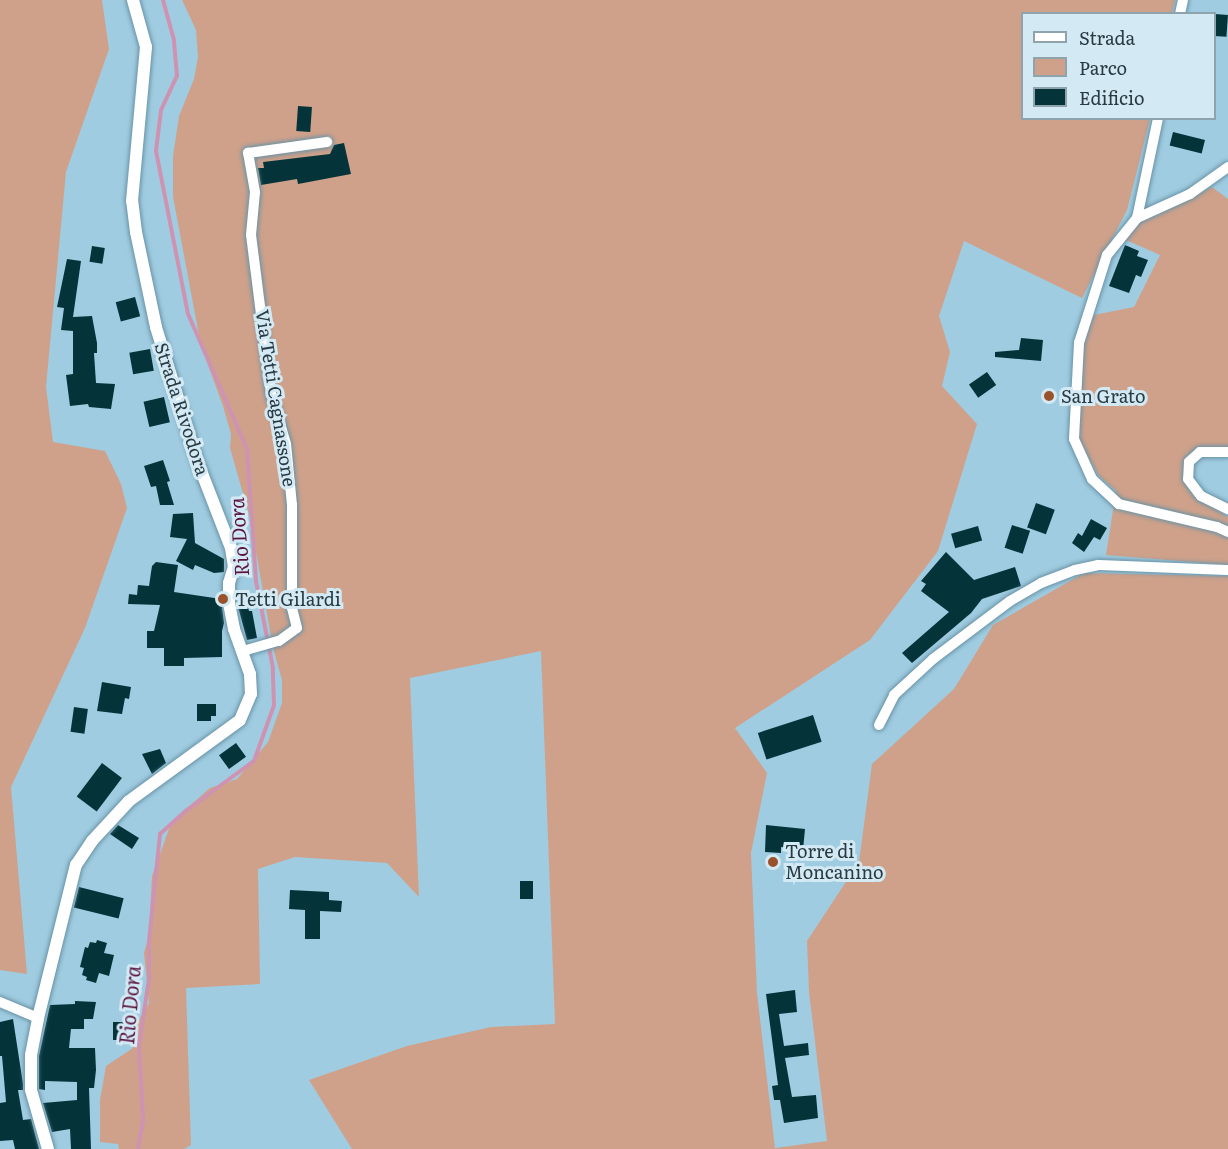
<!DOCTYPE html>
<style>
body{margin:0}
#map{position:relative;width:1228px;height:1149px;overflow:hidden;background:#a0cce1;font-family:Literata,serif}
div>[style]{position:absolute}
.green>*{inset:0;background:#cfa18a}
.stream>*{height:4px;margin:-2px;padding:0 2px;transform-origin:2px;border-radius:2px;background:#cf93b2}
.building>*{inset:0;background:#04343a;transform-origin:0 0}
.roads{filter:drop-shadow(0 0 2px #6993a6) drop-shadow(0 0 2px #6993a6)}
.minor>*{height:10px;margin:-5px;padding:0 5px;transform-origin:5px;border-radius:5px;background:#fff}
.tertiary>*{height:12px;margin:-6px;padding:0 6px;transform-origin:6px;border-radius:6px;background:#fff}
.dots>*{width:16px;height:16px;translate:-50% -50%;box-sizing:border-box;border:3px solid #d3e9f4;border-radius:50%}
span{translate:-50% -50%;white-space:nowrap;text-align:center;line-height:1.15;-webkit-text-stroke:6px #d3e9f4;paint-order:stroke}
.poi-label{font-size:18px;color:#283a42}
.left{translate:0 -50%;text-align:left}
.street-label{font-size:18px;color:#283a42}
.water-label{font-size:20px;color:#5a143f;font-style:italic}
.legend{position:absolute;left:1021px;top:12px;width:195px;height:108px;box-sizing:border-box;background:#d3e9f4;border:2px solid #8fa3ad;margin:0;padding:8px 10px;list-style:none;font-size:18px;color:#283a42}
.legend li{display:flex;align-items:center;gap:12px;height:30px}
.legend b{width:30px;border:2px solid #8fa3ad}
</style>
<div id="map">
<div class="green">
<i style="clip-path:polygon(0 0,102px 0,109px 49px,66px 172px,46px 387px,53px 442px,105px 451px,121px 484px,127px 508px,85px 628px,11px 787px,27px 974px,0 970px)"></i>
<i style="clip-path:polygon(182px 0,1175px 0,1172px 13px,1022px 14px,1022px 118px,1150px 119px,1127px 210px,1082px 298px,964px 241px,939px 316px,950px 352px,942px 386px,977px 424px,938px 551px,870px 640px,735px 728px,767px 773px,751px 853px,757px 993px,775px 1148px,827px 1141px,809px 992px,807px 941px,859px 862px,872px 764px,954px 689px,993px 625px,1084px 573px,1228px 576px,1228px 1149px,352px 1149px,309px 1080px,407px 1046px,491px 1027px,555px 1024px,541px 651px,410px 678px,419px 897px,387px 863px,295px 857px,258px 869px,260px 984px,186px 988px,191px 1145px,184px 1149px,119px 1149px,118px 1144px,100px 1142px,100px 1100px,106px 1066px,133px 1048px,135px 1026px,149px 1003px,144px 953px,149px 935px,152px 876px,169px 829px,180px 814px,210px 788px,237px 779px,268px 742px,282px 703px,282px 680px,273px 648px,250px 518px,230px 448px,231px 434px,223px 406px,201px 346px,173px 197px,173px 156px,179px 116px,194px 79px,198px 57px,196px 30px)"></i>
<i style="clip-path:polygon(1212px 187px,1228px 199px,1228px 447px,1197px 448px,1186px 459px,1198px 498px,1228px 517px,1228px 565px,1106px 555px,1116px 491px,1098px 475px,1079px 440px,1083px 344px,1094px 315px,1134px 307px,1160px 255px,1126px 240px,1140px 222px)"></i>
</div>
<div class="stream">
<i style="left:138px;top:1149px;width:29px;rotate:-80deg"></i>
<i style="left:143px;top:1120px;width:74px;rotate:-93.1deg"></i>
<i style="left:139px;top:1046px;width:69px;rotate:-81.6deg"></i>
<i style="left:149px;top:978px;width:37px;rotate:-90deg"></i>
<i style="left:149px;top:941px;width:108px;rotate:-84.1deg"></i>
<i style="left:160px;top:834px;width:36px;rotate:-42deg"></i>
<i style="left:187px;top:810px;width:83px;rotate:-36.2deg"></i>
<i style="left:254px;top:761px;width:59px;rotate:-70.3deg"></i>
<i style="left:274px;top:705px;width:37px;rotate:-92deg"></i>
<i style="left:273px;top:668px;width:89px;rotate:-101.1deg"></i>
<i style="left:256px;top:581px;width:132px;rotate:-93.9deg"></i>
<i style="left:247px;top:449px;width:147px;rotate:-113.6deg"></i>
<i style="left:188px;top:314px;width:166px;rotate:-101.1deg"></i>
<i style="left:156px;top:151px;width:41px;rotate:-83deg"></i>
<i style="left:161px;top:110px;width:38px;rotate:-65deg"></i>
<i style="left:177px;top:76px;width:36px;rotate:-95deg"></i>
<i style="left:174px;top:40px;width:41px;rotate:-105.4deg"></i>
</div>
<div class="building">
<i style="left:1215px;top:14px;width:13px;height:22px;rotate:4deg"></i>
<i style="left:298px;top:106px;width:14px;height:25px;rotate:4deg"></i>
<i style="left:1173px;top:132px;width:33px;height:14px;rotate:14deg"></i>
<i style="clip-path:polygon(344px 143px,351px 174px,298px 184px,297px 179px,261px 185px,258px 168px,264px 168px,263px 162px,330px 154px,334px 145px)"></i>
<i style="clip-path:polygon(1125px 245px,1139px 251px,1137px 256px,1148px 260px,1141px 277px,1136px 275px,1129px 293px,1109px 286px)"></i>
<i style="left:92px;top:246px;width:13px;height:16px;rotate:9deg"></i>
<i style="clip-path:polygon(67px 259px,81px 261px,73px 317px,92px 316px,97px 343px,97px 353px,94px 353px,96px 383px,115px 384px,111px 409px,89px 407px,88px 404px,70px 406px,66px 375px,73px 374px,73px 331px,61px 330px,64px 308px,57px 307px)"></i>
<i style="left:135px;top:297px;width:20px;height:20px;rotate:75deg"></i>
<i style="clip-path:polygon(1021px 338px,1043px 340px,1041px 361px,995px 357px,995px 352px,1019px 350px)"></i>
<i style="left:150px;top:349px;width:22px;height:21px;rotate:80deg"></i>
<i style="left:987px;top:372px;width:16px;height:22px;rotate:55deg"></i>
<i style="left:1045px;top:390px;width:10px;height:10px;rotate:11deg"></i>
<i style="left:164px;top:397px;width:26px;height:21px;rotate:77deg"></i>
<i style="clip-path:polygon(163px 460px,170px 481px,167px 482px,174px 505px,160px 505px,156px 486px,151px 487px,144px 466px)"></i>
<i style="left:1036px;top:503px;width:20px;height:26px;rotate:20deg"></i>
<i style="clip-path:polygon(193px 513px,195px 543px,224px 559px,224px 572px,214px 573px,195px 565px,193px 570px,176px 561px,187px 539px,170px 537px,173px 514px)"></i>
<i style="clip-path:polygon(1091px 519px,1107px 528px,1100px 540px,1094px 537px,1084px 552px,1072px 543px,1078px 533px,1082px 536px)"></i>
<i style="left:1012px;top:525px;width:19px;height:24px;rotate:18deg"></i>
<i style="left:978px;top:526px;width:15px;height:28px;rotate:74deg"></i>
<i style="clip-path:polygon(946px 552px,974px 580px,1015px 567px,1021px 586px,982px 599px,971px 613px,912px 663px,902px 653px,949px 612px,921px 591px,926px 584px,921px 581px)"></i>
<i style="clip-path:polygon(156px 562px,178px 565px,174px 592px,221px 599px,224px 623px,222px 631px,222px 657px,184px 658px,184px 666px,164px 666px,164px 648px,147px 648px,147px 631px,154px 631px,160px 605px,128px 604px,129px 594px,137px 595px,138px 585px,149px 586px,152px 566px)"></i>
<i style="clip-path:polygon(246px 600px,249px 611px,252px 611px,257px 638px,247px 640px,237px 603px)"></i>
<i style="clip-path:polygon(102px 682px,131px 687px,129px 699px,125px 698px,122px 714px,97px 711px)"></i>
<i style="clip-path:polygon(197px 704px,216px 704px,216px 716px,211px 716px,211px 721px,197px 721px)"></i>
<i style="left:74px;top:707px;width:14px;height:25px;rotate:8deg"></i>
<i style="left:813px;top:715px;width:28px;height:58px;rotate:72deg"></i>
<i style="left:236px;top:743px;width:17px;height:21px;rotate:54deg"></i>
<i style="clip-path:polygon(160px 749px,166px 763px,152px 774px,142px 754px)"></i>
<i style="left:102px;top:763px;width:25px;height:42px;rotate:37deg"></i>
<i style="clip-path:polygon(118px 825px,139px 838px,132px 849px,110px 834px)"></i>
<i style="clip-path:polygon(766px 825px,805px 829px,803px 850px,781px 847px,781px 853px,765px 852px)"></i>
<i style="left:520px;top:881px;width:13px;height:18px"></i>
<i style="left:79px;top:887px;width:46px;height:21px;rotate:14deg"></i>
<i style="clip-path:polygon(290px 890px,329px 892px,329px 900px,342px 901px,341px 912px,320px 911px,320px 939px,305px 939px,305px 910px,289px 909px)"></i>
<i style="clip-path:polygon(97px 940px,107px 943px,104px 953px,114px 955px,109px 976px,99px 973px,96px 983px,86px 980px,87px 977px,82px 975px,84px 968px,80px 967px,85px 947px,88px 948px,90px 942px,96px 943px)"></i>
<i style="clip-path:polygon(795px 990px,797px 1012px,779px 1014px,784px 1046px,808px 1043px,809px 1055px,785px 1058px,792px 1097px,816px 1095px,818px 1118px,784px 1123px,780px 1100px,774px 1100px,772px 1086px,778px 1085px,766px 994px)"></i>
<i style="clip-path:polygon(75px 1001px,96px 1002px,93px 1019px,84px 1019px,84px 1029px,71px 1029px,69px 1048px,95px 1048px,96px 1070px,94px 1088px,89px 1088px,91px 1149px,71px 1149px,70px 1129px,52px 1132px,43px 1103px,77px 1100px,77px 1082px,45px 1081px,45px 1090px,39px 1089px,39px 1056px,50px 1005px,75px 1004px)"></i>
<i style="clip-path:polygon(13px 1019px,23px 1084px,23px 1090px,18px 1090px,23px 1120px,31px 1119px,39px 1149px,15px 1149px,13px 1140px,0 1141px,0 1103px,6px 1102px,2px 1056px,0 1056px,0 1022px)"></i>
<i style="left:113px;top:1022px;width:12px;height:18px"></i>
</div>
<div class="roads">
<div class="minor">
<i style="left:1180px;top:14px;width:14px;rotate:-78deg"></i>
<i style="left:1228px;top:167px;width:47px;rotate:144.6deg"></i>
<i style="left:1190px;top:194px;width:58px;rotate:155.6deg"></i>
<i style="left:1137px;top:218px;width:48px;rotate:129deg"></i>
<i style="left:1107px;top:255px;width:92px;rotate:107.7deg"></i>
<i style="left:1079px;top:343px;width:96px;rotate:93deg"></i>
<i style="left:1074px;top:439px;width:44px;rotate:65.8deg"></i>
<i style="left:1092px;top:479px;width:37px;rotate:43deg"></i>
<i style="left:1119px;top:504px;width:101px;rotate:13.2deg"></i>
<i style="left:1217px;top:527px;width:12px;rotate:24deg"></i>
<i style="left:1137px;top:218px;width:102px;rotate:-78.1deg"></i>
<i style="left:1228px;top:452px;width:28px;rotate:180deg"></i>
<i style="left:1200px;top:452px;width:15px;rotate:138deg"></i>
<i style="left:1189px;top:462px;width:17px;rotate:93deg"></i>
<i style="left:1188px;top:479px;width:21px;rotate:53deg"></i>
<i style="left:1201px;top:496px;width:30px;rotate:26deg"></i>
<i style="left:243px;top:651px;width:37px;rotate:-16deg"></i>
<i style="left:279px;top:641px;width:22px;rotate:-36deg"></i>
<i style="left:297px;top:628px;width:21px;rotate:-104deg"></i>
<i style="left:292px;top:608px;width:103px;rotate:-90deg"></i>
<i style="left:292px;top:505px;width:61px;rotate:-95.6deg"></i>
<i style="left:286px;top:444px;width:53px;rotate:-106.4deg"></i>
<i style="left:271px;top:393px;width:159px;rotate:-97.2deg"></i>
<i style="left:251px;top:235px;width:43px;rotate:-84.7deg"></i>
<i style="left:255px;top:192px;width:40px;rotate:-100deg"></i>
<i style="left:248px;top:153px;width:80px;rotate:-7.9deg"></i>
<i style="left:879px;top:725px;width:34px;rotate:-63deg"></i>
<i style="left:894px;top:695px;width:53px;rotate:-42.7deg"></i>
<i style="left:933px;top:659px;width:96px;rotate:-37deg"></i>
<i style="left:1010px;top:601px;width:36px;rotate:-30deg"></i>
<i style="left:1041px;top:583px;width:36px;rotate:-21deg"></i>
<i style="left:1075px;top:570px;width:24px;rotate:-12deg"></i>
<i style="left:1098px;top:565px;width:130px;rotate:2.2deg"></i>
<i style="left:0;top:1002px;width:41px;rotate:22.8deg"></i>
</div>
<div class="tertiary">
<i style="left:48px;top:1149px;width:61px;rotate:-106.1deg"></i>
<i style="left:31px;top:1090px;width:35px;rotate:-90deg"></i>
<i style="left:31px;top:1055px;width:38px;rotate:-79deg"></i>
<i style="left:38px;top:1018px;width:158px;rotate:-76.1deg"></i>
<i style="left:76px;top:865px;width:29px;rotate:-56deg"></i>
<i style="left:92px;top:841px;width:54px;rotate:-47.2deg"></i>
<i style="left:129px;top:801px;width:137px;rotate:-36.1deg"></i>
<i style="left:240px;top:720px;width:28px;rotate:-67deg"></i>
<i style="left:251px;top:694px;width:20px;rotate:-93deg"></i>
<i style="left:250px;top:674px;width:48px;rotate:-109.6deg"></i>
<i style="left:234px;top:629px;width:25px;rotate:-101deg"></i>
<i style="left:229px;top:604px;width:21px;rotate:-90deg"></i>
<i style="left:229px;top:583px;width:17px;rotate:-73deg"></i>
<i style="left:234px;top:567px;width:19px;rotate:-99deg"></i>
<i style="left:231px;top:548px;width:91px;rotate:-111.2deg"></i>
<i style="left:198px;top:463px;width:142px;rotate:-107.2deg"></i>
<i style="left:156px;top:327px;width:97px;rotate:-101.9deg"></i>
<i style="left:136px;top:232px;width:31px;rotate:-97deg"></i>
<i style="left:132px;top:201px;width:155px;rotate:-84.8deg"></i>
<i style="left:146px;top:47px;width:49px;rotate:-105.5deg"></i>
</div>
</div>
<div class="dots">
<i style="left:1049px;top:396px;background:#99522b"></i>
<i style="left:223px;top:599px;background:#99522b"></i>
<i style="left:773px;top:862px;background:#99522b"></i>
</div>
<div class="poi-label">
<span class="left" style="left:1061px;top:396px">San Grato</span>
<span class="left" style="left:235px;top:599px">Tetti Gilardi</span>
<span class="left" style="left:785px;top:862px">Torre di<br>Moncanino</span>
</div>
<div class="street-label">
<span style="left:276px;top:398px;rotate:81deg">Via Tetti Cagnassone</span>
<span style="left:182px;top:409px;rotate:72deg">Strada Rivodora</span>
</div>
<div class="water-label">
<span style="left:238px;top:537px;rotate:-94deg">Rio Dora</span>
<span style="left:129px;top:1005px;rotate:-85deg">Rio Dora</span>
</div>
<ul class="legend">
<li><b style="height:8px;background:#fff"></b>Strada</li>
<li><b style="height:16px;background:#cfa18a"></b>Parco</li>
<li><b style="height:16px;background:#04343a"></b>Edificio</li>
</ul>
</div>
